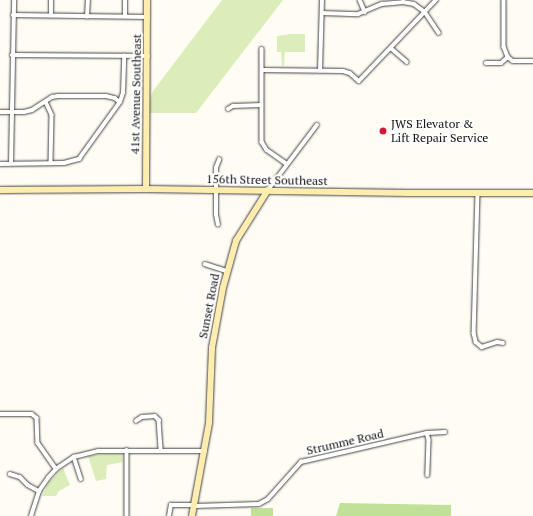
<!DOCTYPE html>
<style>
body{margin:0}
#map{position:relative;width:533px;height:516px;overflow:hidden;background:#fffcf4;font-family:"PT Serif",serif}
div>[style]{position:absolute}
.green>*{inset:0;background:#dbeeb9}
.forest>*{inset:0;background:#c0e197;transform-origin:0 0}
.roads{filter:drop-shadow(0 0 1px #444) drop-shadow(0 0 1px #444)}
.street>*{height:3.5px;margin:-1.75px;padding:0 1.75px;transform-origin:1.75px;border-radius:1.75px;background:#fff}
.secondary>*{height:5.5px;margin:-2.75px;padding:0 2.75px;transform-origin:2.75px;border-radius:2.75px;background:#ffedaf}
.dots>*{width:11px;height:11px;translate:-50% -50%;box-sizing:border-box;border:2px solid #fff;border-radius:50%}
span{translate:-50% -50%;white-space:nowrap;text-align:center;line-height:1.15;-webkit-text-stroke:4px #fff;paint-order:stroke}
.street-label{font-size:12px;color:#111}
.poi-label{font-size:12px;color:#111}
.left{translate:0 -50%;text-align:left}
</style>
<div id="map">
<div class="green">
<i style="clip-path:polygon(222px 0,283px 0,196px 113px,149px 113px,149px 101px,153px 91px)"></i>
<i style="clip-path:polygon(291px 34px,305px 34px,305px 52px,285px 52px,284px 66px,282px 66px,281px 52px,277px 52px,277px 36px)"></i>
<i style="clip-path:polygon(104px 454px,122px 454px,123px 462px,107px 465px,106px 479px,96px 481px,88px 456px)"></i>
<i style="clip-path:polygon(63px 468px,70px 485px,59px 491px,56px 496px,42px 496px,49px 482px)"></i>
</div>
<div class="forest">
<i style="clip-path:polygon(340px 503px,451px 505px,451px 516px,336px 516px)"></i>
<i style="left:251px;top:508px;width:22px;height:8px"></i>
</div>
<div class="roads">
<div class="street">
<i style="left:360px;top:0;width:13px;rotate:67deg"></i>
<i style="left:504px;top:0;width:47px;rotate:90deg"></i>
<i style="left:504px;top:47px;width:11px;rotate:68deg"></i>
<i style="left:322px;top:13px;width:36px;rotate:2deg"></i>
<i style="left:358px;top:14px;width:26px;rotate:-23deg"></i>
<i style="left:382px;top:4px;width:21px;rotate:-5deg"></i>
<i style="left:403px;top:2px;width:11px;rotate:10deg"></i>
<i style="left:414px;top:4px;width:14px;rotate:36deg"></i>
<i style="left:425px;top:12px;width:25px;rotate:56deg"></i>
<i style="left:13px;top:15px;width:135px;rotate:0.8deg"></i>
<i style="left:51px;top:15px;width:15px;rotate:-90deg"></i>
<i style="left:125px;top:16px;width:16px;rotate:-90deg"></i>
<i style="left:87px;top:17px;width:17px;rotate:-87deg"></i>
<i style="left:391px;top:48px;width:21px;rotate:41deg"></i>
<i style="left:262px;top:49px;width:93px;rotate:90deg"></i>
<i style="left:262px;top:142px;width:9px;rotate:58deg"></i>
<i style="left:267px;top:150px;width:24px;rotate:35deg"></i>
<i style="left:12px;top:55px;width:136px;rotate:0.4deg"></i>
<i style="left:486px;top:63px;width:15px"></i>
<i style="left:501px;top:63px;width:9px;rotate:-41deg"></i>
<i style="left:508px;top:57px;width:6px;rotate:39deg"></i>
<i style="left:513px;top:61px;width:20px"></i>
<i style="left:262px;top:70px;width:81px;rotate:0.7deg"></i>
<i style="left:343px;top:71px;width:7px;rotate:16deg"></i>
<i style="left:350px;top:73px;width:12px;rotate:42deg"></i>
<i style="left:359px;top:81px;width:112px;rotate:-46.5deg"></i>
<i style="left:320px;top:71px;width:71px;rotate:-88.4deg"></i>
<i style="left:46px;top:102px;width:14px;rotate:65deg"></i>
<i style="left:52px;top:115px;width:48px;rotate:91.2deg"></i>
<i style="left:228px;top:109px;width:6px;rotate:-31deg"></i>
<i style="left:233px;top:106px;width:28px;rotate:-2deg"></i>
<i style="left:0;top:112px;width:24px"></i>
<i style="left:24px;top:112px;width:8px;rotate:-14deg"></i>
<i style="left:32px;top:110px;width:24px;rotate:-33deg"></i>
<i style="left:52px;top:97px;width:6px;rotate:-9deg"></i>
<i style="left:58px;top:96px;width:48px"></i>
<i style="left:106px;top:96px;width:9px;rotate:13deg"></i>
<i style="left:115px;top:98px;width:6px;rotate:39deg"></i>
<i style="left:11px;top:163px;width:163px;rotate:-88.9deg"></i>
<i style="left:0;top:164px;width:64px;rotate:-0.9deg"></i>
<i style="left:64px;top:163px;width:16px;rotate:-15deg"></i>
<i style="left:79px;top:159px;width:70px;rotate:-54.3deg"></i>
<i style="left:120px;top:102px;width:9px;rotate:-72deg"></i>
<i style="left:123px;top:93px;width:37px;rotate:-88deg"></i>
<i style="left:268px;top:190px;width:81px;rotate:-53deg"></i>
<i style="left:478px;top:193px;width:140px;rotate:91.6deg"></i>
<i style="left:474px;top:333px;width:9px;rotate:77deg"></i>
<i style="left:476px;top:342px;width:8px;rotate:40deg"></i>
<i style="left:482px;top:347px;width:16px;rotate:-18deg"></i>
<i style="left:497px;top:342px;width:6px;rotate:9deg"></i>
<i style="left:218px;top:225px;width:10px;rotate:-101deg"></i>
<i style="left:216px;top:215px;width:47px;rotate:-90deg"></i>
<i style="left:216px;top:168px;width:9px;rotate:-69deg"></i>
<i style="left:205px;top:264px;width:23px;rotate:18deg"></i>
<i style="left:0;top:414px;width:32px"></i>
<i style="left:32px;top:414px;width:6px;rotate:39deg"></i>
<i style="left:37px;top:418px;width:25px;rotate:88deg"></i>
<i style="left:38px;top:443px;width:32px;rotate:55deg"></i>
<i style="left:136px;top:421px;width:7px;rotate:-34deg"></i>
<i style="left:142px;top:417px;width:13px;rotate:-4deg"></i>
<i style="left:155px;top:416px;width:6px;rotate:45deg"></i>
<i style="left:159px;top:420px;width:30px;rotate:86deg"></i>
<i style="left:427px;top:433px;width:7px;rotate:74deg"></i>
<i style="left:429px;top:440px;width:35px;rotate:92deg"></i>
<i style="left:127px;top:450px;width:66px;rotate:90deg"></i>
<i style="left:74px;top:457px;width:23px;rotate:72deg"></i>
<i style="left:10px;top:474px;width:10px;rotate:17deg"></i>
<i style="left:20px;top:477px;width:11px;rotate:45deg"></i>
<i style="left:28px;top:485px;width:13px;rotate:29deg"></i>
<i style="left:195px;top:506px;width:64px;rotate:-1.8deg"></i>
<i style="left:259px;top:504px;width:10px;rotate:-29deg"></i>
<i style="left:268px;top:499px;width:50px;rotate:-48.3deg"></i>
<i style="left:301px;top:462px;width:129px;rotate:-13deg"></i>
<i style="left:427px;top:433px;width:18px;rotate:-3deg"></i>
<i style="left:31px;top:516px;width:26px;rotate:-72deg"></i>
<i style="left:39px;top:491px;width:16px;rotate:-55deg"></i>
<i style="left:48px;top:478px;width:12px;rotate:-48deg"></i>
<i style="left:56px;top:469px;width:22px;rotate:-34deg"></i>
<i style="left:74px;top:457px;width:25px;rotate:-14deg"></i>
<i style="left:98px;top:451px;width:107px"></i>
<i style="left:169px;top:516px;width:11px;rotate:-80deg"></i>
<i style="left:171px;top:505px;width:23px"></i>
</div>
<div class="secondary">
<i style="left:146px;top:189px;width:189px;rotate:-89.7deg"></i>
<i style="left:0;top:190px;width:146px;rotate:-0.4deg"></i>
<i style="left:146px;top:189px;width:262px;rotate:0.9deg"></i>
<i style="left:408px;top:193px;width:125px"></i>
<i style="left:192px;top:516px;width:95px;rotate:-79.6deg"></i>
<i style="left:209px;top:423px;width:75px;rotate:-87.7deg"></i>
<i style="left:212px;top:348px;width:61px;rotate:-79.6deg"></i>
<i style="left:223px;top:288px;width:49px;rotate:-74.5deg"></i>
<i style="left:236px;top:241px;width:60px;rotate:-57.9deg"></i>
</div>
</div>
<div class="dots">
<i style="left:383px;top:131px;background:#d01a37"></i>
</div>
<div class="street-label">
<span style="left:136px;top:94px;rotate:-89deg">41st Avenue Southeast</span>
<span style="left:267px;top:180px;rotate:1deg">156th Street Southeast</span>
<span style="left:209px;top:306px;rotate:-79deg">Sunset Road</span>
<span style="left:345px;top:442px;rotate:-13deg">Strumme Road</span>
</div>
<div class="poi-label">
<span class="left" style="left:391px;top:131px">JWS Elevator &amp;<br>Lift Repair Service</span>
</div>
</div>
